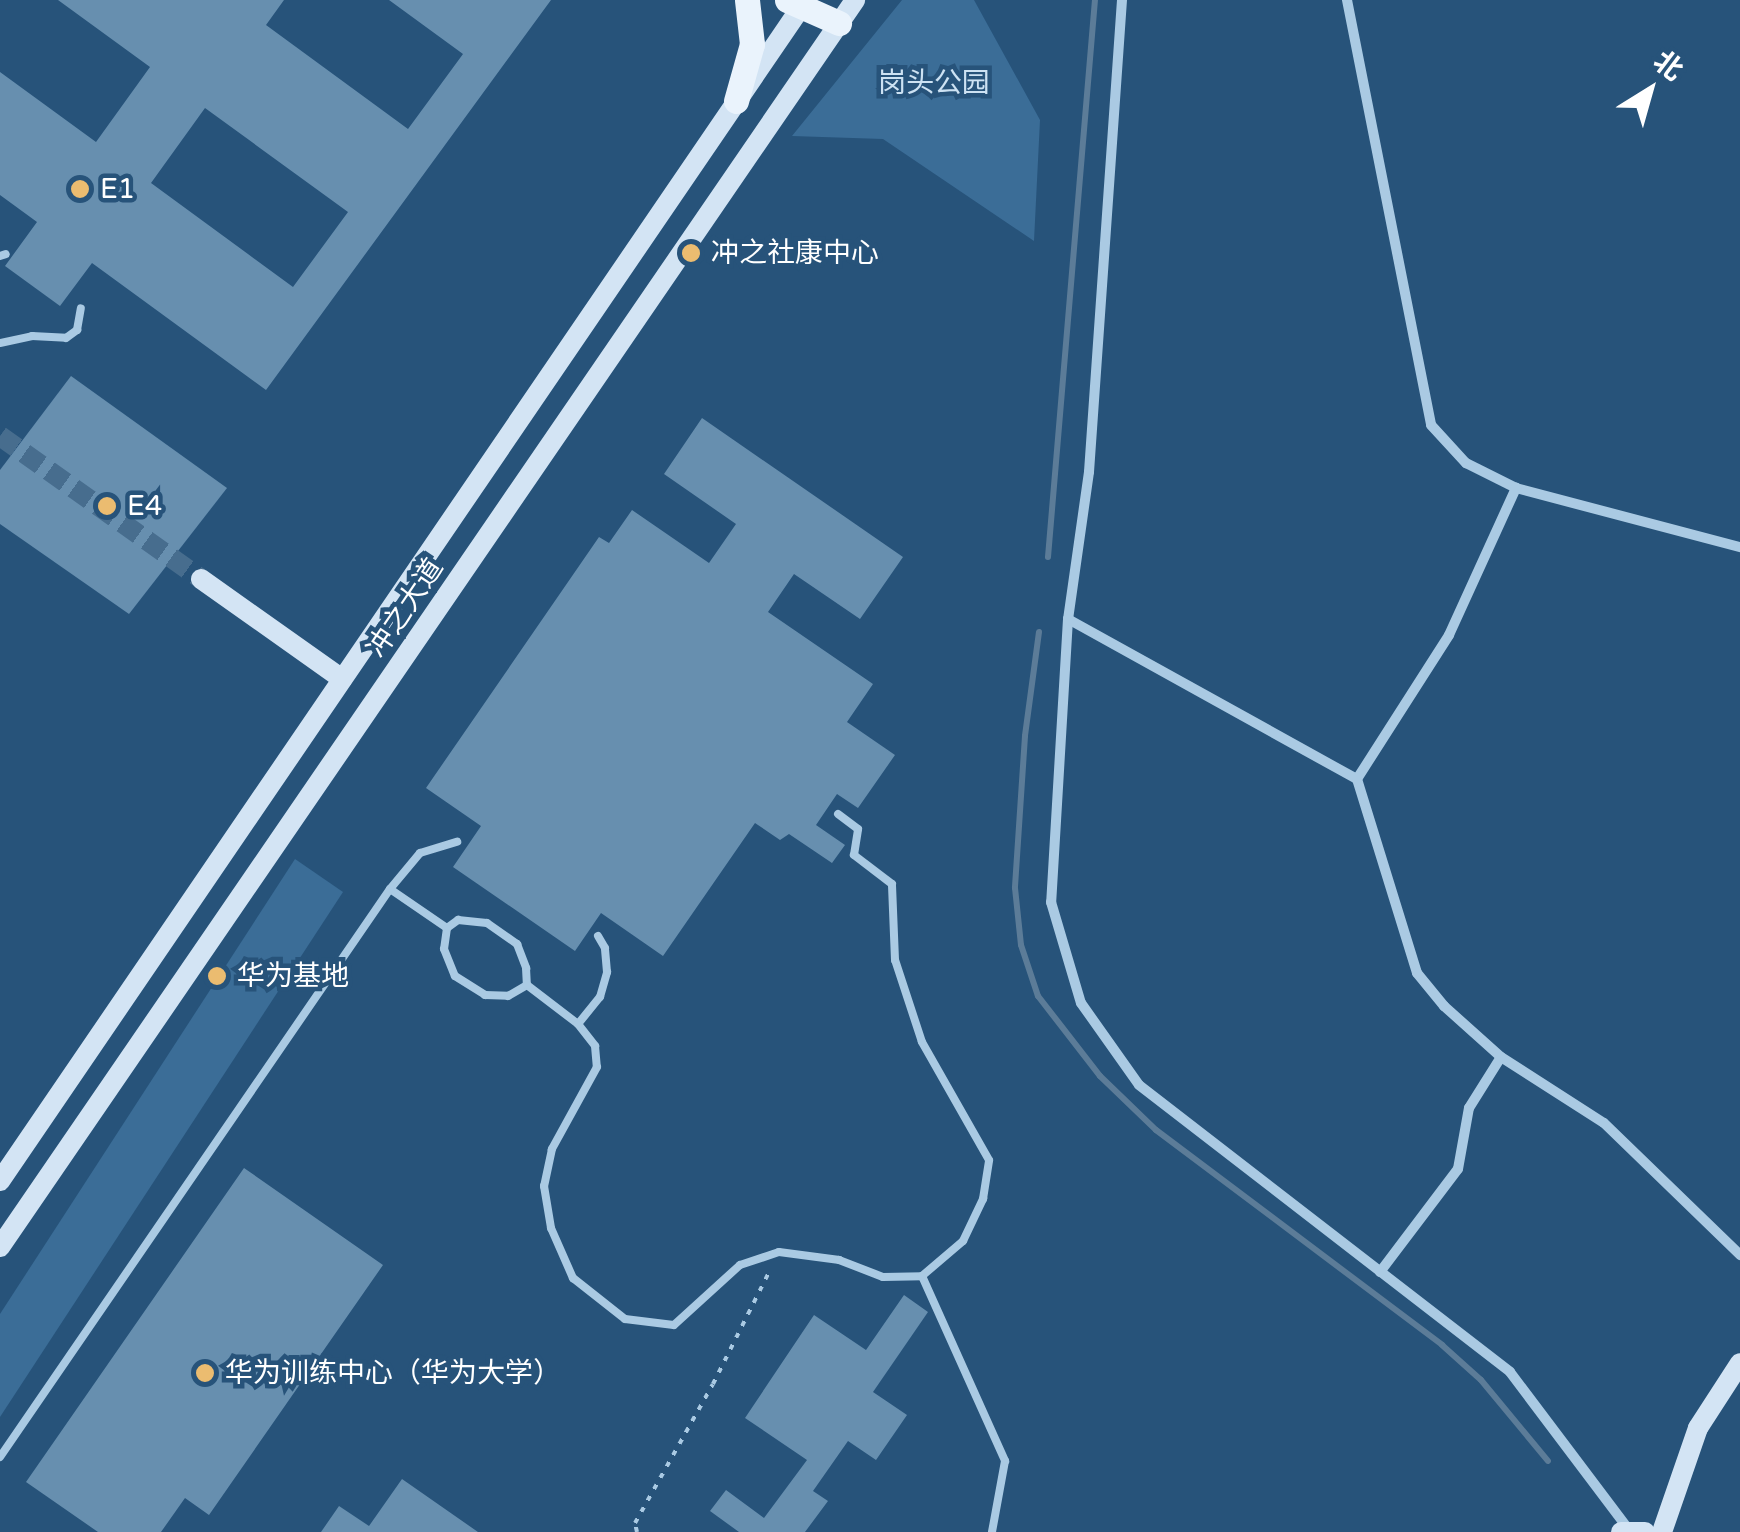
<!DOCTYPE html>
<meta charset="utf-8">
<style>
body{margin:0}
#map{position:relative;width:1740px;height:1532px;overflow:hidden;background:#27537a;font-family:"Varela Round","Noto Sans SC",sans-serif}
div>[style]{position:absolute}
.green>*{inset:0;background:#3b6d97}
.stream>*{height:6px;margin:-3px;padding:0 3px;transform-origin:3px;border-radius:3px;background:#5c7c98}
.building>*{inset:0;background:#678faf}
.secondary-tunnel>*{height:20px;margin-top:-10px;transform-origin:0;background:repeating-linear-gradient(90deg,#476d8e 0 20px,transparent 0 30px)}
.path>*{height:4px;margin-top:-2px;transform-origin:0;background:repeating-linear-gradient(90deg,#aacae3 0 5px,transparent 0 13px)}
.lane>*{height:8px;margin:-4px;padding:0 4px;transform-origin:4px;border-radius:4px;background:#aacae3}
.street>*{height:10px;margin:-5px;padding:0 5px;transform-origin:5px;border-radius:5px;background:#aacae3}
.secondary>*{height:20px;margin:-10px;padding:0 10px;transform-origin:10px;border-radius:10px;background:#d3e4f4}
.primary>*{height:25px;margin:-12.5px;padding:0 12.5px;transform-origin:12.5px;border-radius:12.5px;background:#eaf3fc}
.dots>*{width:28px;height:28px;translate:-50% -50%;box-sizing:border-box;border:5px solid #27537a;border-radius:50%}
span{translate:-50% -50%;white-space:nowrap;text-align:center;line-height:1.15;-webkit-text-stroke:9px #27537a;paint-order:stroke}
.park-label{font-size:28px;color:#cde2f3}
.poi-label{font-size:28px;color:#fff}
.left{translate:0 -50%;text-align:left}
.street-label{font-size:28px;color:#fff}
.north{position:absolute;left:1600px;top:40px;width:100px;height:100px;-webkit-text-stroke:8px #27537a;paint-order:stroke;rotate:37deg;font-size:28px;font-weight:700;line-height:40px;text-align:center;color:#fff}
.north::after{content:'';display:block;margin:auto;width:35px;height:45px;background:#fff;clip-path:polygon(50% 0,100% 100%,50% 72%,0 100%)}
</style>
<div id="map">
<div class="green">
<i style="clip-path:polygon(902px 0,974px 0,1040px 120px,1034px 241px,883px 139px,792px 136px)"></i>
<i style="clip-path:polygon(295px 859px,343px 892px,0 1417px,0 1314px)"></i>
</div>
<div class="stream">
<i style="left:1048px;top:557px;width:559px;rotate:-85.18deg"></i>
<i style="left:1039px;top:632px;width:105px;rotate:97.7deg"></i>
<i style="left:1025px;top:736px;width:152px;rotate:93.8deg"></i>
<i style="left:1015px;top:888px;width:57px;rotate:84deg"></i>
<i style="left:1021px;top:945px;width:54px;rotate:71.6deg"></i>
<i style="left:1038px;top:996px;width:101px;rotate:52.2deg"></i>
<i style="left:1100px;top:1076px;width:78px;rotate:44deg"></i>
<i style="left:1156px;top:1130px;width:358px;rotate:36.9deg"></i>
<i style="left:1442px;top:1345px;width:52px;rotate:41.9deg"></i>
<i style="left:1481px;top:1380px;width:105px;rotate:50.4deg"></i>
</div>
<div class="building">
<i style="clip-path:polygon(evenodd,58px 0,284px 0,266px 25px,408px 129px,463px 54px,389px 0,551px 0,266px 390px,92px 263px,60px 306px,5px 266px,37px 222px,0 195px,0 72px,96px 142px,150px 67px,58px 0,205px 108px,348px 212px,293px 287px,151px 183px,205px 108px)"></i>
<i style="clip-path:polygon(71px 376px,227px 488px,129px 614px,0 524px,0 470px)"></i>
<i style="clip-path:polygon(702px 418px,903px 557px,860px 619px,794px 574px,768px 612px,873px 684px,847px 722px,895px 755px,858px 808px,837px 794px,816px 825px,845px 845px,832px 863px,789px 834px,780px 840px,755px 823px,663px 956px,601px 913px,575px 951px,453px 867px,481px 826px,426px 788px,599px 537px,609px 543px,632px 510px,709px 563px,736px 524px,664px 474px)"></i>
<i style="clip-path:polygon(244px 1168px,383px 1265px,209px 1515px,185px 1498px,161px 1532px,98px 1532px,26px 1482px)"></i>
<i style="clip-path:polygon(904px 1295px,928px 1312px,873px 1392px,907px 1415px,876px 1460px,848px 1441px,813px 1491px,828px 1501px,805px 1532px,739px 1532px,710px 1511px,726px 1490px,764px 1518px,807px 1460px,745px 1418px,814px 1315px,866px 1350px)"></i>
<i style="clip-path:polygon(402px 1479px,478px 1532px,321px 1532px,339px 1506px,369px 1526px)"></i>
</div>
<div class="secondary-tunnel">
<i style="left:0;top:436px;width:247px;rotate:35.4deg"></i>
</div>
<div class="path">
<i style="left:637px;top:1532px;width:9px;rotate:-103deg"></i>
<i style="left:635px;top:1523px;width:159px;rotate:-60.7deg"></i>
<i style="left:713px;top:1384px;width:127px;rotate:-63.4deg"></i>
</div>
<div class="lane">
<i style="left:0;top:256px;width:6px;rotate:-18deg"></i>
<i style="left:0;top:343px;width:33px;rotate:-12deg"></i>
<i style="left:32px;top:336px;width:34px;rotate:3deg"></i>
<i style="left:66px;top:338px;width:14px;rotate:-36deg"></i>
<i style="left:77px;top:330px;width:22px;rotate:-80deg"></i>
<i style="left:390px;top:889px;width:69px;rotate:34.4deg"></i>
<i style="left:447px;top:928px;width:21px;rotate:98deg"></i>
<i style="left:444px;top:949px;width:29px;rotate:68deg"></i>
<i style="left:455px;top:976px;width:36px;rotate:32deg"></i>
<i style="left:485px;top:995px;width:23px;rotate:2deg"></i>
<i style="left:508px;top:996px;width:22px;rotate:-30deg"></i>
<i style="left:527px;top:985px;width:64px;rotate:37.4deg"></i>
<i style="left:578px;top:1024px;width:28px;rotate:52deg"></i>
<i style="left:595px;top:1046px;width:21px;rotate:85deg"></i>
<i style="left:597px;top:1067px;width:94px;rotate:118.8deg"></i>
<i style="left:552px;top:1149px;width:38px;rotate:102deg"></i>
<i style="left:544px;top:1186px;width:43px;rotate:80.5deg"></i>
<i style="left:551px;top:1228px;width:55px;rotate:66.3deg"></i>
<i style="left:573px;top:1278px;width:66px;rotate:38.3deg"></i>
<i style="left:625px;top:1319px;width:49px;rotate:7deg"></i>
<i style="left:674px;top:1325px;width:89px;rotate:-42.3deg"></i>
<i style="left:740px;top:1265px;width:41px;rotate:-18.4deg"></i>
<i style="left:779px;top:1252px;width:61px;rotate:7.6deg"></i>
<i style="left:839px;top:1260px;width:47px;rotate:21.1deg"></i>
<i style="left:883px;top:1277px;width:39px;rotate:-1deg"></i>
<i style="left:922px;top:1276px;width:54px;rotate:-40.5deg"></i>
<i style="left:963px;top:1241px;width:47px;rotate:-64.5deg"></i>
<i style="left:983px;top:1199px;width:39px;rotate:-81deg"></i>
<i style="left:989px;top:1160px;width:136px;rotate:-119.6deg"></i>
<i style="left:922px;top:1042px;width:86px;rotate:-108.2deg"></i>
<i style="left:895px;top:960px;width:76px;rotate:-92.3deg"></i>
<i style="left:892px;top:884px;width:48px;rotate:-142.7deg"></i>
<i style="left:854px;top:855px;width:26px;rotate:-81deg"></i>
<i style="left:858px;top:829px;width:25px;rotate:-143deg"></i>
<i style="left:447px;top:928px;width:14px;rotate:-36deg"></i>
<i style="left:458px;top:920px;width:29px;rotate:6deg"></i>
<i style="left:487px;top:923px;width:37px;rotate:35deg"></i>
<i style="left:517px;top:944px;width:26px;rotate:69deg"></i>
<i style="left:526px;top:968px;width:17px;rotate:87deg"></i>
<i style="left:578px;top:1024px;width:35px;rotate:-51deg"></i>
<i style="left:600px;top:997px;width:26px;rotate:-74deg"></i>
<i style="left:607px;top:972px;width:24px;rotate:-95deg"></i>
<i style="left:605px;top:948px;width:14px;rotate:-120deg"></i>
<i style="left:922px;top:1276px;width:203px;rotate:65.8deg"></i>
<i style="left:1005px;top:1461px;width:72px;rotate:100.4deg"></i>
<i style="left:0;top:1457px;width:689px;rotate:-55.53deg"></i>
<i style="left:390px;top:889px;width:47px;rotate:-50.2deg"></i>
<i style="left:420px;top:853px;width:39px;rotate:-17deg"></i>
</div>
<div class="street">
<i style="left:1122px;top:0;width:473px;rotate:94deg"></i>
<i style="left:1089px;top:472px;width:148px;rotate:98.1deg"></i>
<i style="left:1068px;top:619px;width:284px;rotate:93.4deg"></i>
<i style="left:1051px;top:902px;width:105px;rotate:73.5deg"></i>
<i style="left:1081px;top:1003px;width:100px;rotate:54.7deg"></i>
<i style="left:1139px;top:1085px;width:469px;rotate:37.7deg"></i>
<i style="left:1510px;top:1372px;width:198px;rotate:53deg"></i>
<i style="left:1347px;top:0;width:433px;rotate:78.8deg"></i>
<i style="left:1431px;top:425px;width:52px;rotate:47.4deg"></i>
<i style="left:1466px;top:463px;width:56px;rotate:26.6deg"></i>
<i style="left:1516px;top:488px;width:232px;rotate:14.8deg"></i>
<i style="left:1068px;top:619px;width:330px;rotate:29deg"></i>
<i style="left:1357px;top:779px;width:203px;rotate:72.8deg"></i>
<i style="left:1417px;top:973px;width:43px;rotate:50.7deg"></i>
<i style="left:1444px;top:1006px;width:76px;rotate:41.8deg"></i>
<i style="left:1501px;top:1057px;width:122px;rotate:32.7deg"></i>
<i style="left:1604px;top:1123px;width:190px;rotate:44.1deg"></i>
<i style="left:1357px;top:779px;width:171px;rotate:-57.4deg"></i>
<i style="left:1449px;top:635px;width:162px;rotate:-65.5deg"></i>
<i style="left:1380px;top:1272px;width:129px;rotate:-52.9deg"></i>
<i style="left:1458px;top:1169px;width:62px;rotate:-79.8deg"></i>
<i style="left:1469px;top:1108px;width:60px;rotate:-57.9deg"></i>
</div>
<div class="secondary">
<i style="left:201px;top:579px;width:173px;rotate:35.3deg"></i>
<i style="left:0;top:1181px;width:1430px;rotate:-55.69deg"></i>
<i style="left:0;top:1247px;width:1512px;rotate:-55.56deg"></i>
<i style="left:1621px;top:1532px;width:24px"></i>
<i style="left:1662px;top:1532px;width:110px;rotate:-70.9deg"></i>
<i style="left:1698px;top:1428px;width:77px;rotate:-57.1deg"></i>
</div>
<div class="primary">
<i style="left:787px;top:0;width:57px;rotate:23.9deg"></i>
<i style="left:736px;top:101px;width:59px;rotate:-74.3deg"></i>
<i style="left:752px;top:44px;width:44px;rotate:-96.5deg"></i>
</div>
<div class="dots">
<i style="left:80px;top:189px;background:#ebbc70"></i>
<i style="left:691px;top:253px;background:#ebbc70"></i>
<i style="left:107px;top:506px;background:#ebbc70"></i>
<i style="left:217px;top:976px;background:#ebbc70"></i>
<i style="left:205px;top:1373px;background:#ebbc70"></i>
</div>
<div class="park-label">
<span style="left:934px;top:83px">岗头公园</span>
</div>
<div class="poi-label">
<span class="left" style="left:100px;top:189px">E1</span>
<span class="left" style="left:711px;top:253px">冲之社康中心</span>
<span class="left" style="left:127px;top:506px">E4</span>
<span class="left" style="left:237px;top:976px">华为基地</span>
<span class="left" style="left:225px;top:1373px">华为训练中心（华为大学）</span>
</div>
<div class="street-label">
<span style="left:405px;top:608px;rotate:-56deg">冲之大道</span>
</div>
<div class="north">北</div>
</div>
